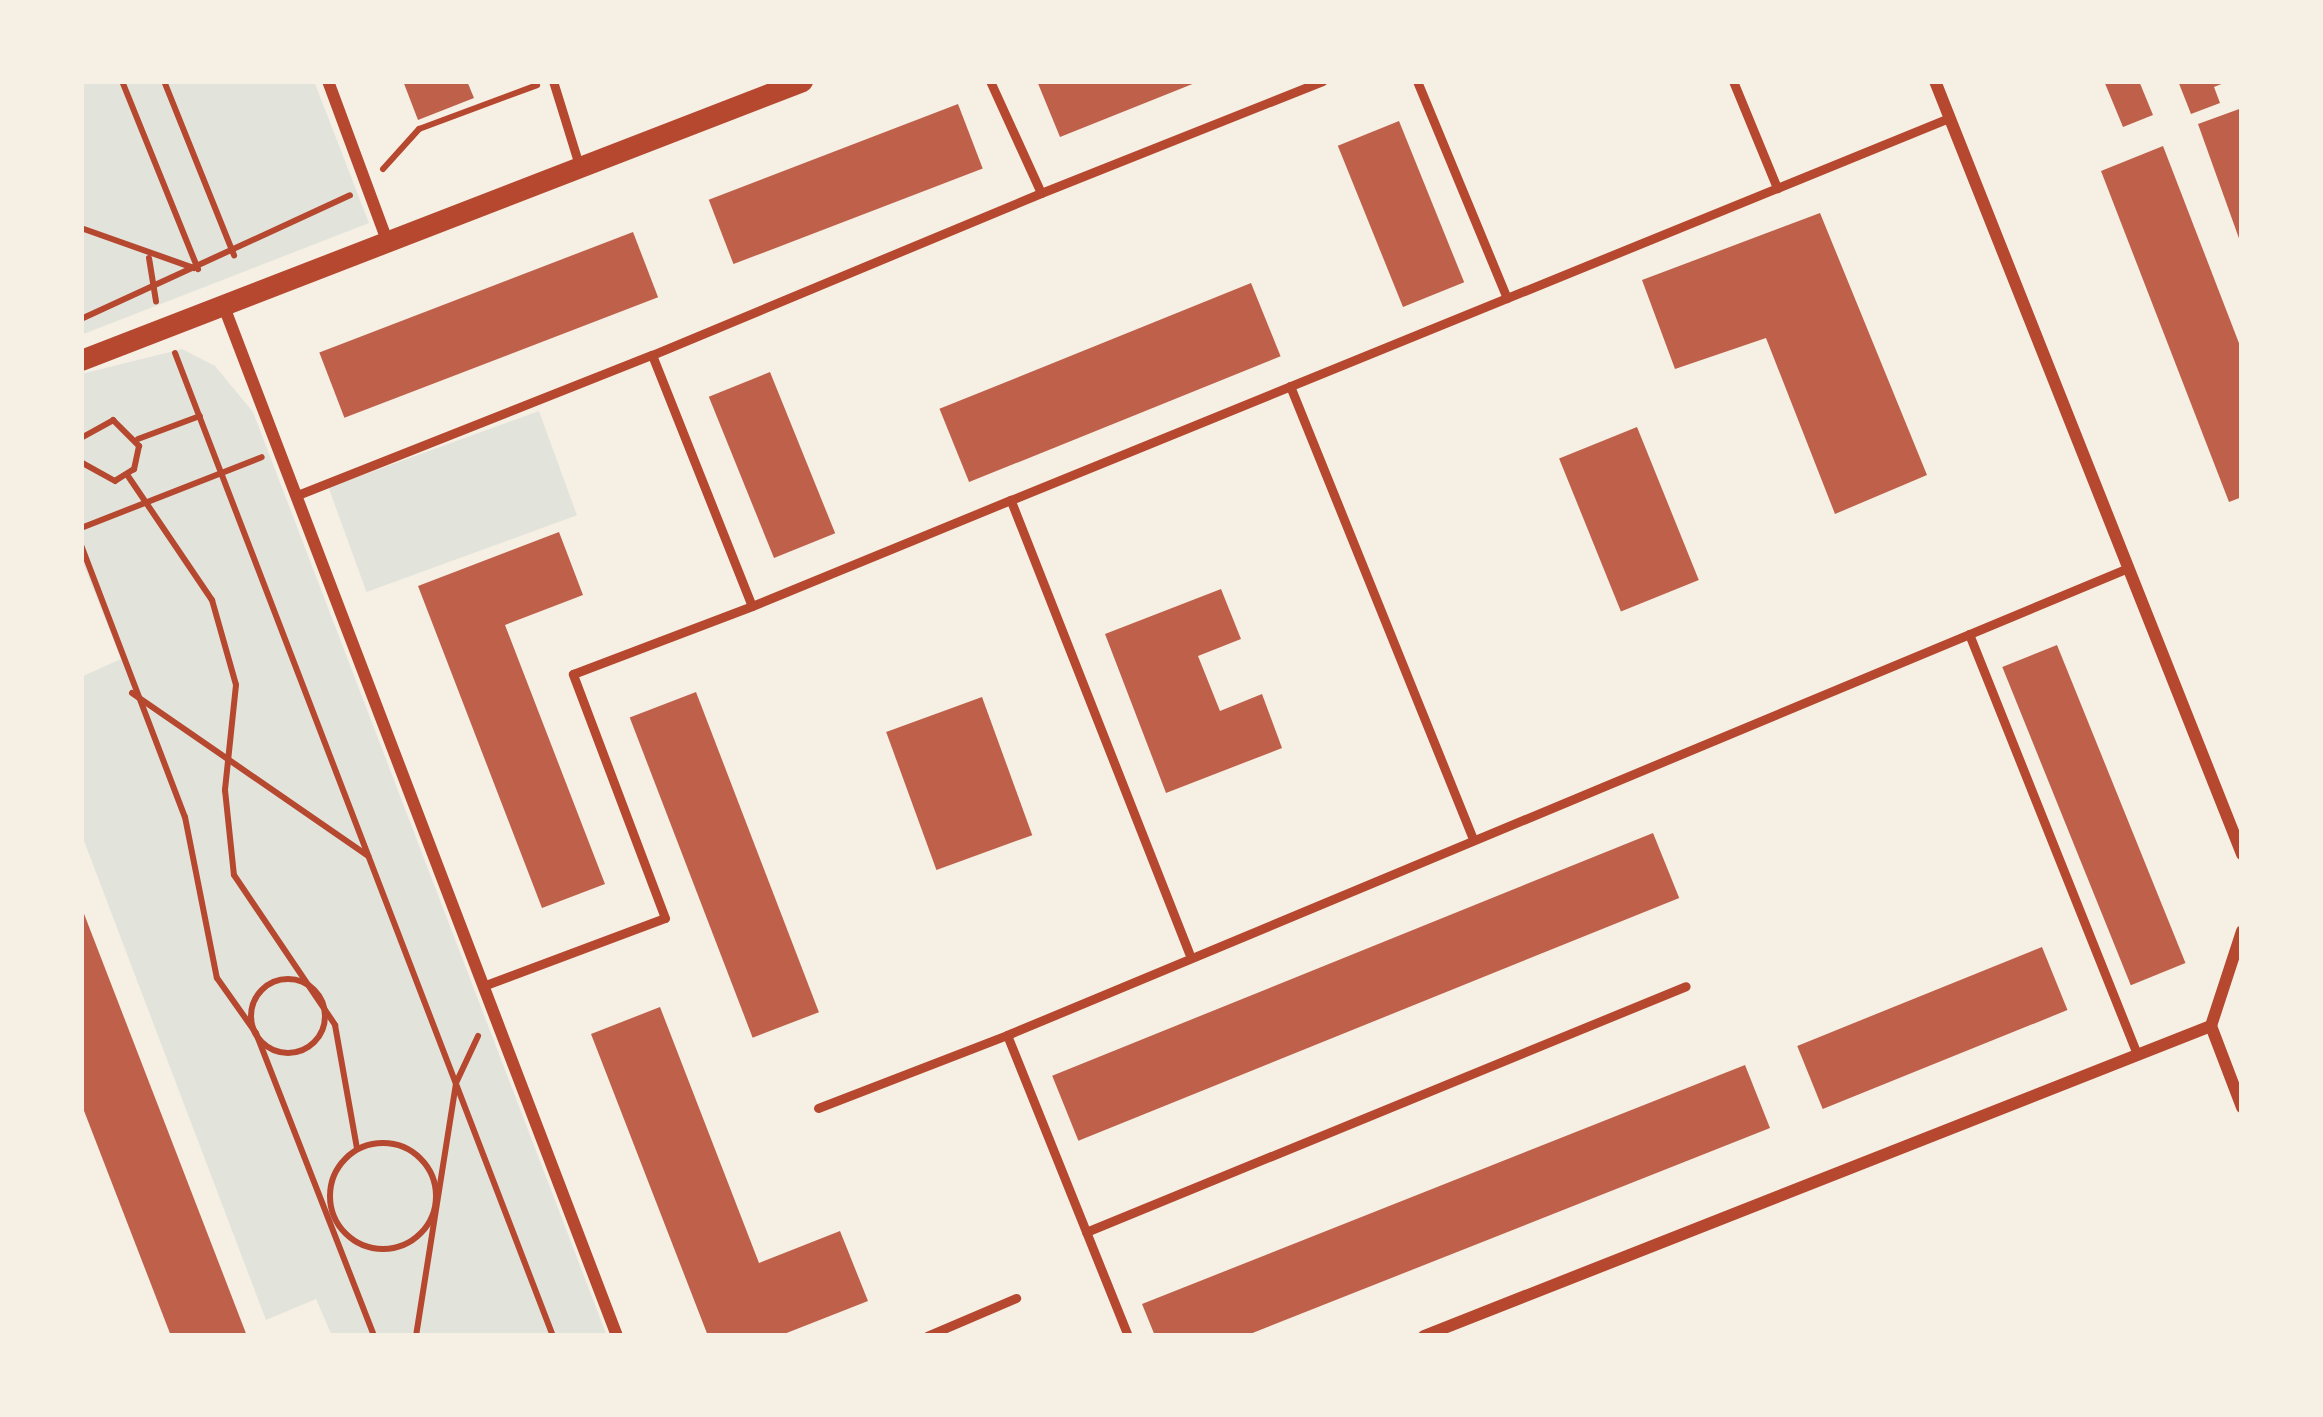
<!DOCTYPE html>
<style>
body{margin:0}
#map{position:relative;width:2323px;height:1417px;overflow:hidden;background:#f6efe4;font-family:"Exo 2",sans-serif}
div>[style]{position:absolute}
.green>*{inset:0;background:#e2e4dc;transform-origin:0 0}
.building>*{inset:0;background:#bf614a;transform-origin:0 0}
.path>*{height:6px;margin:-3px;padding:0 3px;transform-origin:3px;border-radius:3px;background:#b5482f}
.path>.ring{margin:-3px;padding:0;box-sizing:content-box;background:none;border:6px solid #b5482f;border-radius:50%}
.service>*{height:9px;margin:-4.5px;padding:0 4.5px;transform-origin:4.5px;border-radius:4.5px;background:#b5482f}
.minor>*{height:12px;margin:-6px;padding:0 6px;transform-origin:6px;border-radius:6px;background:#b5482f}
.tertiary>*{height:21px;margin:-10.5px;padding:0 10.5px;transform-origin:10.5px;border-radius:10.5px;background:#b5482f}
span{translate:-50% -50%;white-space:nowrap;text-align:center;line-height:1.15;-webkit-text-stroke:12px #f6efe4;paint-order:stroke}
.frame{position:absolute;inset:0;border:84px solid #f6efe4;pointer-events:none}
</style>
<div id="map">
<div class="green">
<i style="clip-path:polygon(81px 81px,314px 81px,369px 223px,81px 335px)"></i>
<i style="clip-path:polygon(182px 349px,215px 366px,253px 412px,607px 1336px,332px 1336px,316px 1299px,266px 1320px,81px 833px,81px 677px,121px 659px,81px 558px,81px 374px)"></i>
<i style="left:539px;top:411px;width:111px;height:224px;rotate:70deg"></i>
</div>
<div class="building">
<i style="clip-path:polygon(403px 81px,467px 81px,474px 98px,418px 120px)"></i>
<i style="clip-path:polygon(1037px 81px,1200px 81px,1060px 137px)"></i>
<i style="clip-path:polygon(2104px 81px,2139px 81px,2153px 115px,2123px 127px)"></i>
<i style="clip-path:polygon(2178px 81px,2229px 81px,2214px 87px,2220px 103px,2191px 114px)"></i>
<i style="left:958px;top:104px;width:69px;height:267px;rotate:69deg"></i>
<i style="clip-path:polygon(2242px 108px,2242px 244px,2241px 244px,2198px 124px)"></i>
<i style="left:1399px;top:121px;width:174px;height:66px;rotate:68deg"></i>
<i style="clip-path:polygon(2163px 146px,2242px 351px,2242px 497px,2229px 502px,2101px 171px)"></i>
<i style="clip-path:polygon(1820px 213px,1927px 475px,1835px 514px,1766px 338px,1675px 369px,1642px 280px)"></i>
<i style="left:633px;top:232px;width:70px;height:336px;rotate:69deg"></i>
<i style="left:1251px;top:283px;width:79px;height:336px;rotate:68deg"></i>
<i style="left:770px;top:372px;width:174px;height:66px;rotate:68deg"></i>
<i style="left:1637px;top:427px;width:165px;height:84px;rotate:68deg"></i>
<i style="clip-path:polygon(559px 532px,583px 595px,505px 625px,605px 884px,542px 908px,418px 586px)"></i>
<i style="clip-path:polygon(1221px 589px,1241px 639px,1198px 656px,1220px 711px,1262px 694px,1282px 748px,1166px 793px,1105px 634px)"></i>
<i style="left:2057px;top:645px;width:343px;height:59px;rotate:68deg"></i>
<i style="left:696px;top:692px;width:343px;height:71px;rotate:69deg"></i>
<i style="left:982px;top:697px;width:147px;height:102px;rotate:70deg"></i>
<i style="left:1653px;top:833px;width:70px;height:648px;rotate:68deg"></i>
<i style="clip-path:polygon(81px 906px,247px 1336px,171px 1336px,81px 1103px)"></i>
<i style="left:2042px;top:947px;width:68px;height:264px;rotate:68deg"></i>
<i style="clip-path:polygon(660px 1007px,759px 1263px,840px 1231px,868px 1301px,779px 1336px,708px 1336px,591px 1034px)"></i>
<i style="clip-path:polygon(1745px 1065px,1770px 1128px,1245px 1336px,1155px 1336px,1142px 1304px)"></i>
</div>
<div class="path">
<i style="left:122px;top:81px;width:203px;rotate:68deg"></i>
<i style="left:164px;top:81px;width:188px;rotate:68.1deg"></i>
<i style="left:383px;top:169px;width:54px;rotate:-48deg"></i>
<i style="left:419px;top:129px;width:126px;rotate:-20.4deg"></i>
<i style="left:81px;top:228px;width:120px;rotate:19.5deg"></i>
<i style="left:149px;top:258px;width:44px;rotate:80.8deg"></i>
<i style="left:81px;top:319px;width:296px;rotate:-24.7deg"></i>
<i style="left:175px;top:353px;width:1053px;rotate:68.97deg"></i>
<i style="left:81px;top:438px;width:37px;rotate:-29deg"></i>
<i style="left:113px;top:420px;width:37px;rotate:45deg"></i>
<i style="left:139px;top:446px;width:24px;rotate:102deg"></i>
<i style="left:134px;top:469px;width:22px;rotate:148deg"></i>
<i style="left:115px;top:481px;width:39px;rotate:-151deg"></i>
<i style="left:138px;top:439px;width:66px;rotate:-20.4deg"></i>
<i style="left:128px;top:476px;width:150px;rotate:55.9deg"></i>
<i style="left:212px;top:600px;width:88px;rotate:74.2deg"></i>
<i style="left:236px;top:685px;width:106px;rotate:96deg"></i>
<i style="left:225px;top:790px;width:85px;rotate:84deg"></i>
<i style="left:234px;top:875px;width:181px;rotate:56deg"></i>
<i style="left:335px;top:1025px;width:126px;rotate:79.9deg"></i>
<i style="left:81px;top:528px;width:194px;rotate:-21.4deg"></i>
<i style="left:81px;top:545px;width:291px;rotate:69.1deg"></i>
<i style="left:185px;top:817px;width:164px;rotate:78.8deg"></i>
<i style="left:217px;top:978px;width:67px;rotate:54.7deg"></i>
<i style="left:256px;top:1033px;width:325px;rotate:68.7deg"></i>
<i style="left:132px;top:693px;width:287px;rotate:34.6deg"></i>
<i class="ring" style="left:251px;top:979px;width:68px;height:68px"></i>
<i class="ring" style="left:330px;top:1143px;width:100px;height:100px"></i>
<i style="left:416px;top:1336px;width:256px;rotate:-81deg"></i>
<i style="left:456px;top:1083px;width:52px;rotate:-64.9deg"></i>
</div>
<div class="service">
<i style="left:553px;top:81px;width:91px;rotate:72.8deg"></i>
<i style="left:990px;top:81px;width:123px;rotate:65.5deg"></i>
<i style="left:1041px;top:193px;width:421px;rotate:157.4deg"></i>
<i style="left:652px;top:355px;width:270px;rotate:68.3deg"></i>
<i style="left:752px;top:606px;width:280px;rotate:-22.3deg"></i>
<i style="left:1417px;top:81px;width:235px;rotate:67.5deg"></i>
<i style="left:1733px;top:81px;width:116px;rotate:67.6deg"></i>
<i style="left:1041px;top:193px;width:303px;rotate:-21.7deg"></i>
<i style="left:1290px;top:386px;width:486px;rotate:68deg"></i>
<i style="left:295px;top:496px;width:384px;rotate:-21.6deg"></i>
<i style="left:1969px;top:634px;width:453px;rotate:68.2deg"></i>
<i style="left:1189px;top:953px;width:487px;rotate:-111.5deg"></i>
<i style="left:1011px;top:500px;width:1013px;rotate:-22.16deg"></i>
<i style="left:483px;top:986px;width:194px;rotate:-20.5deg"></i>
<i style="left:665px;top:918px;width:261px;rotate:-110.7deg"></i>
<i style="left:573px;top:674px;width:191px;rotate:-20.8deg"></i>
<i style="left:818px;top:1108px;width:203px;rotate:-21.1deg"></i>
<i style="left:1086px;top:1232px;width:648px;rotate:-22.29deg"></i>
<i style="left:927px;top:1336px;width:97px;rotate:-23.1deg"></i>
<i style="left:1128px;top:1336px;width:324px;rotate:-111.9deg"></i>
<i style="left:1007px;top:1035px;width:1214px;rotate:-22.62deg"></i>
</div>
<div class="minor">
<i style="left:328px;top:81px;width:173px;rotate:69.7deg"></i>
<i style="left:1935px;top:81px;width:832px;rotate:68.34deg"></i>
<i style="left:226px;top:312px;width:1096px;rotate:69.1deg"></i>
<i style="left:2242px;top:931px;width:100px;rotate:108.1deg"></i>
<i style="left:2211px;top:1026px;width:87px;rotate:69.1deg"></i>
<i style="left:1424px;top:1336px;width:846px;rotate:-21.5deg"></i>
</div>
<div class="tertiary">
<i style="left:81px;top:360px;width:773px;rotate:-21.15deg"></i>
</div>
<div class="frame"></div>
</div>
